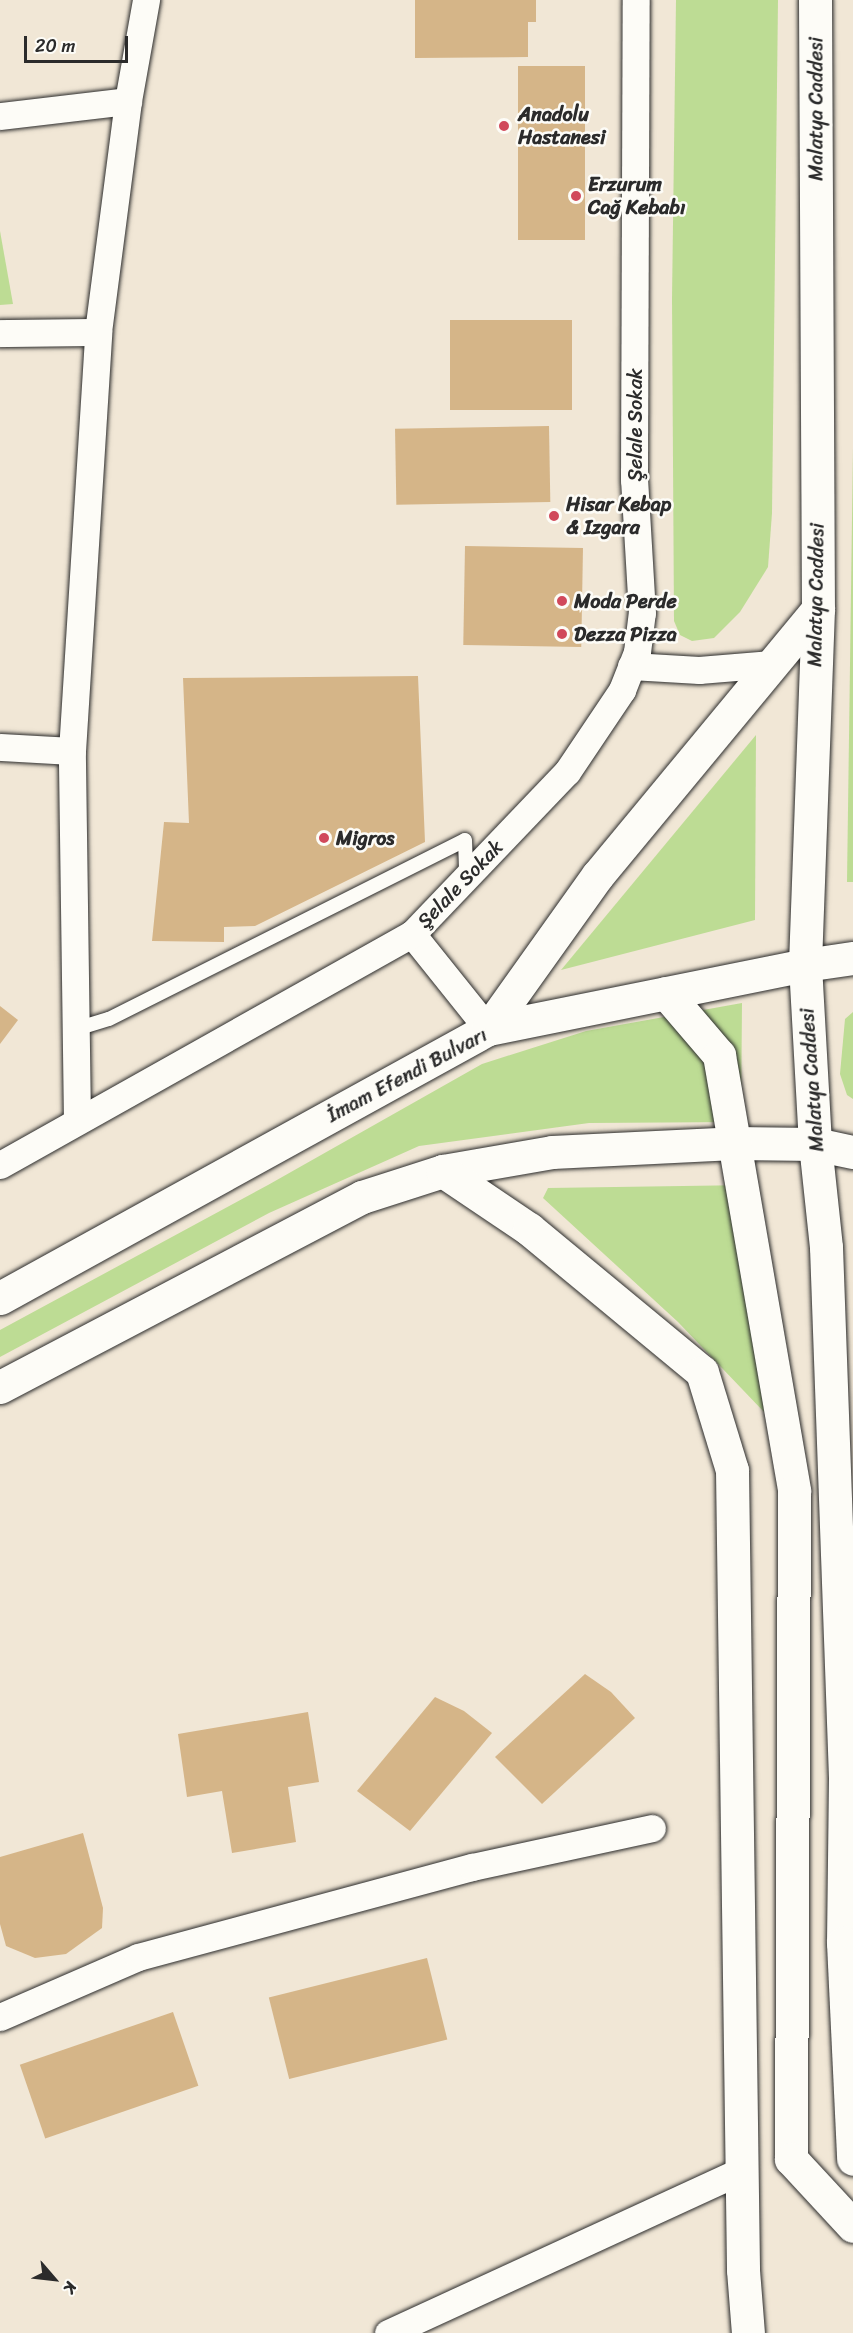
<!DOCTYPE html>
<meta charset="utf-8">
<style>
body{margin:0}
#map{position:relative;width:853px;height:2333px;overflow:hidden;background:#f1e7d6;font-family:Sriracha,sans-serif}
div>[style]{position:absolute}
.green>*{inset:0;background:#bddc94}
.building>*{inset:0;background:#d5b588;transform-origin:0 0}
.roads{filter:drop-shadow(0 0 2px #2b2b2b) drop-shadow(0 0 2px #2b2b2b)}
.service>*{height:14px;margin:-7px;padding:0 7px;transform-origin:7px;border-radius:7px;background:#fdfcf7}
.minor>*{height:27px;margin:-13.5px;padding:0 13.5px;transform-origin:13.5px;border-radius:13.5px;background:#fdfcf7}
.secondary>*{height:33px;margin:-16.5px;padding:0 16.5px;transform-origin:16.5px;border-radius:16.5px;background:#fdfcf7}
.trunk>*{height:33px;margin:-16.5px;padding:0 16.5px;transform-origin:16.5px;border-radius:16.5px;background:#fdfcf7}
.dots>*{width:16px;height:16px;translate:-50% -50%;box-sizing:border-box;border:3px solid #fdfcf7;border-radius:50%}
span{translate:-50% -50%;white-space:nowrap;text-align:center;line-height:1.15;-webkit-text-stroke:5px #fdfcf7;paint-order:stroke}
.street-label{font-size:20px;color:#2b2b2b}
.poi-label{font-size:20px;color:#2b2b2b;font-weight:700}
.left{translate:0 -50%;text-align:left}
.north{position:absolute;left:24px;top:2249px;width:60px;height:60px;-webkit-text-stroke:4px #fdfcf7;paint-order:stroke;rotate:118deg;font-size:16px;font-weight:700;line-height:24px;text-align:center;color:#2b2b2b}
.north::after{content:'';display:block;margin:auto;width:21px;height:27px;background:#2b2b2b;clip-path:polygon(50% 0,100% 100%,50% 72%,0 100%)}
.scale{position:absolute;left:24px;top:36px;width:104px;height:27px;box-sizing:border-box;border:3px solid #2b2b2b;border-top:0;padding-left:8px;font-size:18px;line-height:21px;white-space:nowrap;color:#2b2b2b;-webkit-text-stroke:4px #fdfcf7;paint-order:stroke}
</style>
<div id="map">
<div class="green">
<i style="clip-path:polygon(676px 0,778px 0,772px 513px,768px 567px,740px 612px,714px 638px,692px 641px,680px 635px,674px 621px,672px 299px)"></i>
<i style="clip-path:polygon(0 231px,13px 304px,0 305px)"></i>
<i style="clip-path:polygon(853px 447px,853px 882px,847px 882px)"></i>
<i style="clip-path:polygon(756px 735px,755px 920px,561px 970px)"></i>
<i style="clip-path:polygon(742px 1003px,741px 1122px,589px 1123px,419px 1146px,269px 1213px,0 1357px,0 1330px,268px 1185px,482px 1064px,586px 1031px)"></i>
<i style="clip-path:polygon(853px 1012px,853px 1099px,847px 1095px,840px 1074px,845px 1019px)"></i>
<i style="clip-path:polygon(750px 1185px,766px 1414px,678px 1322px,543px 1198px,548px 1188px)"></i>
</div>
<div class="building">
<i style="clip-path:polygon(415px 0,536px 0,536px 22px,528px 22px,528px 57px,415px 58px)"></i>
<i style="left:585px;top:66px;width:174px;height:67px;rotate:90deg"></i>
<i style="left:572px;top:320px;width:90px;height:122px;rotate:90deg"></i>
<i style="left:549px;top:426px;width:76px;height:154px;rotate:89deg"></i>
<i style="left:465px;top:546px;width:118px;height:99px;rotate:1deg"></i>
<i style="clip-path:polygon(418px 676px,425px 842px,255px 926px,224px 927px,224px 942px,152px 941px,164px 822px,189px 823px,183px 678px)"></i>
<i style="clip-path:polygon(0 1006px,18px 1020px,0 1044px)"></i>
<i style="clip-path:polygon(585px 1674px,611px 1692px,635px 1718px,542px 1804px,495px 1757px)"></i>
<i style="clip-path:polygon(435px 1697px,464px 1711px,492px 1733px,410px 1831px,357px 1791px)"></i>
<i style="clip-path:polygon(308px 1712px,319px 1782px,288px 1787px,296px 1842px,232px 1853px,222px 1791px,187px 1797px,178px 1734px)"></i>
<i style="clip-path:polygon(83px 1833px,103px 1908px,102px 1928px,66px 1954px,35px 1958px,6px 1946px,0 1924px,0 1857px)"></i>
<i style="left:427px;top:1958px;width:84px;height:163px;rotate:76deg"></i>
<i style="left:173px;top:2012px;width:78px;height:162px;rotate:71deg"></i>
</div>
<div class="roads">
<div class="service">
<i style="left:76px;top:1029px;width:34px;rotate:-17deg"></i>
<i style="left:109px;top:1019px;width:398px;rotate:-26.7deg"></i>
<i style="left:465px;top:840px;width:35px;rotate:88deg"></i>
</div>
<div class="minor">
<i style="left:0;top:116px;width:129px;rotate:-6.7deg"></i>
<i style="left:0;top:333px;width:98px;rotate:-0.6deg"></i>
<i style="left:631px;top:666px;width:68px;rotate:3.4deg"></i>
<i style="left:699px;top:670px;width:73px;rotate:-4.7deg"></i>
<i style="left:0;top:747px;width:72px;rotate:3.2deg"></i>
<i style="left:488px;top:1029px;width:122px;rotate:-128.7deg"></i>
<i style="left:412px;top:934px;width:224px;rotate:-46.3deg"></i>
<i style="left:567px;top:772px;width:99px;rotate:-56.1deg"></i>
<i style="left:622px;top:690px;width:41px;rotate:-68.5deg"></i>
<i style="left:637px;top:652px;width:39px;rotate:-83deg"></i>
<i style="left:642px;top:613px;width:133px;rotate:-93.4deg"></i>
<i style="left:634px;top:480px;width:480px;rotate:-89.8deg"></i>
<i style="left:77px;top:1121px;width:370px;rotate:-90.8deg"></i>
<i style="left:72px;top:751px;width:420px;rotate:-86.4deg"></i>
<i style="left:98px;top:332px;width:233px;rotate:-82.6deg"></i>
<i style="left:128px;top:101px;width:103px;rotate:-79.9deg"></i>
<i style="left:0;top:1165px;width:472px;rotate:-29.3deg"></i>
<i style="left:0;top:2017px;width:150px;rotate:-23.5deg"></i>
<i style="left:138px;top:1957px;width:346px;rotate:-15.1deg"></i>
<i style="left:472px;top:1867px;width:184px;rotate:-12.2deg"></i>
<i style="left:388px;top:2333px;width:390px;rotate:-24.7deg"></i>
</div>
<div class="secondary">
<i style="left:0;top:1298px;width:557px;rotate:-28.86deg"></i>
<i style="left:488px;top:1029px;width:323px;rotate:-11.4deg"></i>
<i style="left:805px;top:965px;width:49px;rotate:-8.3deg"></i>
<i style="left:0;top:1387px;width:409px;rotate:-27.7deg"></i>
<i style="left:362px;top:1197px;width:85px;rotate:-17.8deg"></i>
<i style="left:443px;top:1171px;width:111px;rotate:-9.9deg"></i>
<i style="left:552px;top:1152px;width:182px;rotate:-2.8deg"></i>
<i style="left:734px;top:1143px;width:81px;rotate:0.7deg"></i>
<i style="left:815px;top:1144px;width:39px;rotate:12deg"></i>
</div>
<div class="trunk">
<i style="left:815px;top:0;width:609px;rotate:89.72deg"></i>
<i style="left:818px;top:609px;width:356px;rotate:92.1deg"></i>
<i style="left:805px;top:965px;width:179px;rotate:86.8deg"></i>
<i style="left:815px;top:1144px;width:104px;rotate:83.9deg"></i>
<i style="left:826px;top:1247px;width:531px;rotate:87.95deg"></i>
<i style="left:845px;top:1778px;width:165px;rotate:90.7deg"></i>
<i style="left:843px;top:1943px;width:216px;rotate:87.3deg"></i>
<i style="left:666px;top:993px;width:82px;rotate:49.5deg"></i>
<i style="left:719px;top:1055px;width:442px;rotate:80.2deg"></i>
<i style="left:794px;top:1491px;width:668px;rotate:90.26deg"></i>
<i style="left:791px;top:2159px;width:91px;rotate:47.2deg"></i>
<i style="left:488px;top:1029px;width:189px;rotate:-54.5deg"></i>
<i style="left:598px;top:875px;width:345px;rotate:-50.4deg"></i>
<i style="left:443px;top:1171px;width:104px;rotate:34deg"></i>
<i style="left:529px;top:1229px;width:224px;rotate:39.6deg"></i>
<i style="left:702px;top:1372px;width:102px;rotate:73deg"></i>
<i style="left:732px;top:1470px;width:800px;rotate:89.21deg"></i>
<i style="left:743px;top:2270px;width:63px;rotate:85.5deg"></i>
</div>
</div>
<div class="dots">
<i style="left:504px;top:126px;background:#d1495b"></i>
<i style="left:576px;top:196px;background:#d1495b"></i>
<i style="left:554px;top:516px;background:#d1495b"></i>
<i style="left:562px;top:601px;background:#d1495b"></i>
<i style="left:562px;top:634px;background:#d1495b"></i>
<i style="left:324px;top:838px;background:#d1495b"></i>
</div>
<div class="street-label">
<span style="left:816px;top:109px;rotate:-90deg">Malatya Caddesi</span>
<span style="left:635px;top:425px;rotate:-90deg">Şelale Sokak</span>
<span style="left:816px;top:595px;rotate:-89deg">Malatya Caddesi</span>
<span style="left:460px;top:884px;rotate:-46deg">Şelale Sokak</span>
<span style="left:407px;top:1075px;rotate:-28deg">İmam Efendi Bulvarı</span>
<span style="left:812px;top:1080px;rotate:-94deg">Malatya Caddesi</span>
</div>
<div class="poi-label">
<span class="left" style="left:518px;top:126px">Anadolu<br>Hastanesi</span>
<span class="left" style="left:588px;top:196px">Erzurum<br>Cağ Kebabı</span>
<span class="left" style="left:566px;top:516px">Hisar Kebap<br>&amp; Izgara</span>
<span class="left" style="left:574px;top:601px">Moda Perde</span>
<span class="left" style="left:574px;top:634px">Dezza Pizza</span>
<span class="left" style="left:336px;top:838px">Migros</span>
</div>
<div class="north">K</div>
<div class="scale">20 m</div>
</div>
